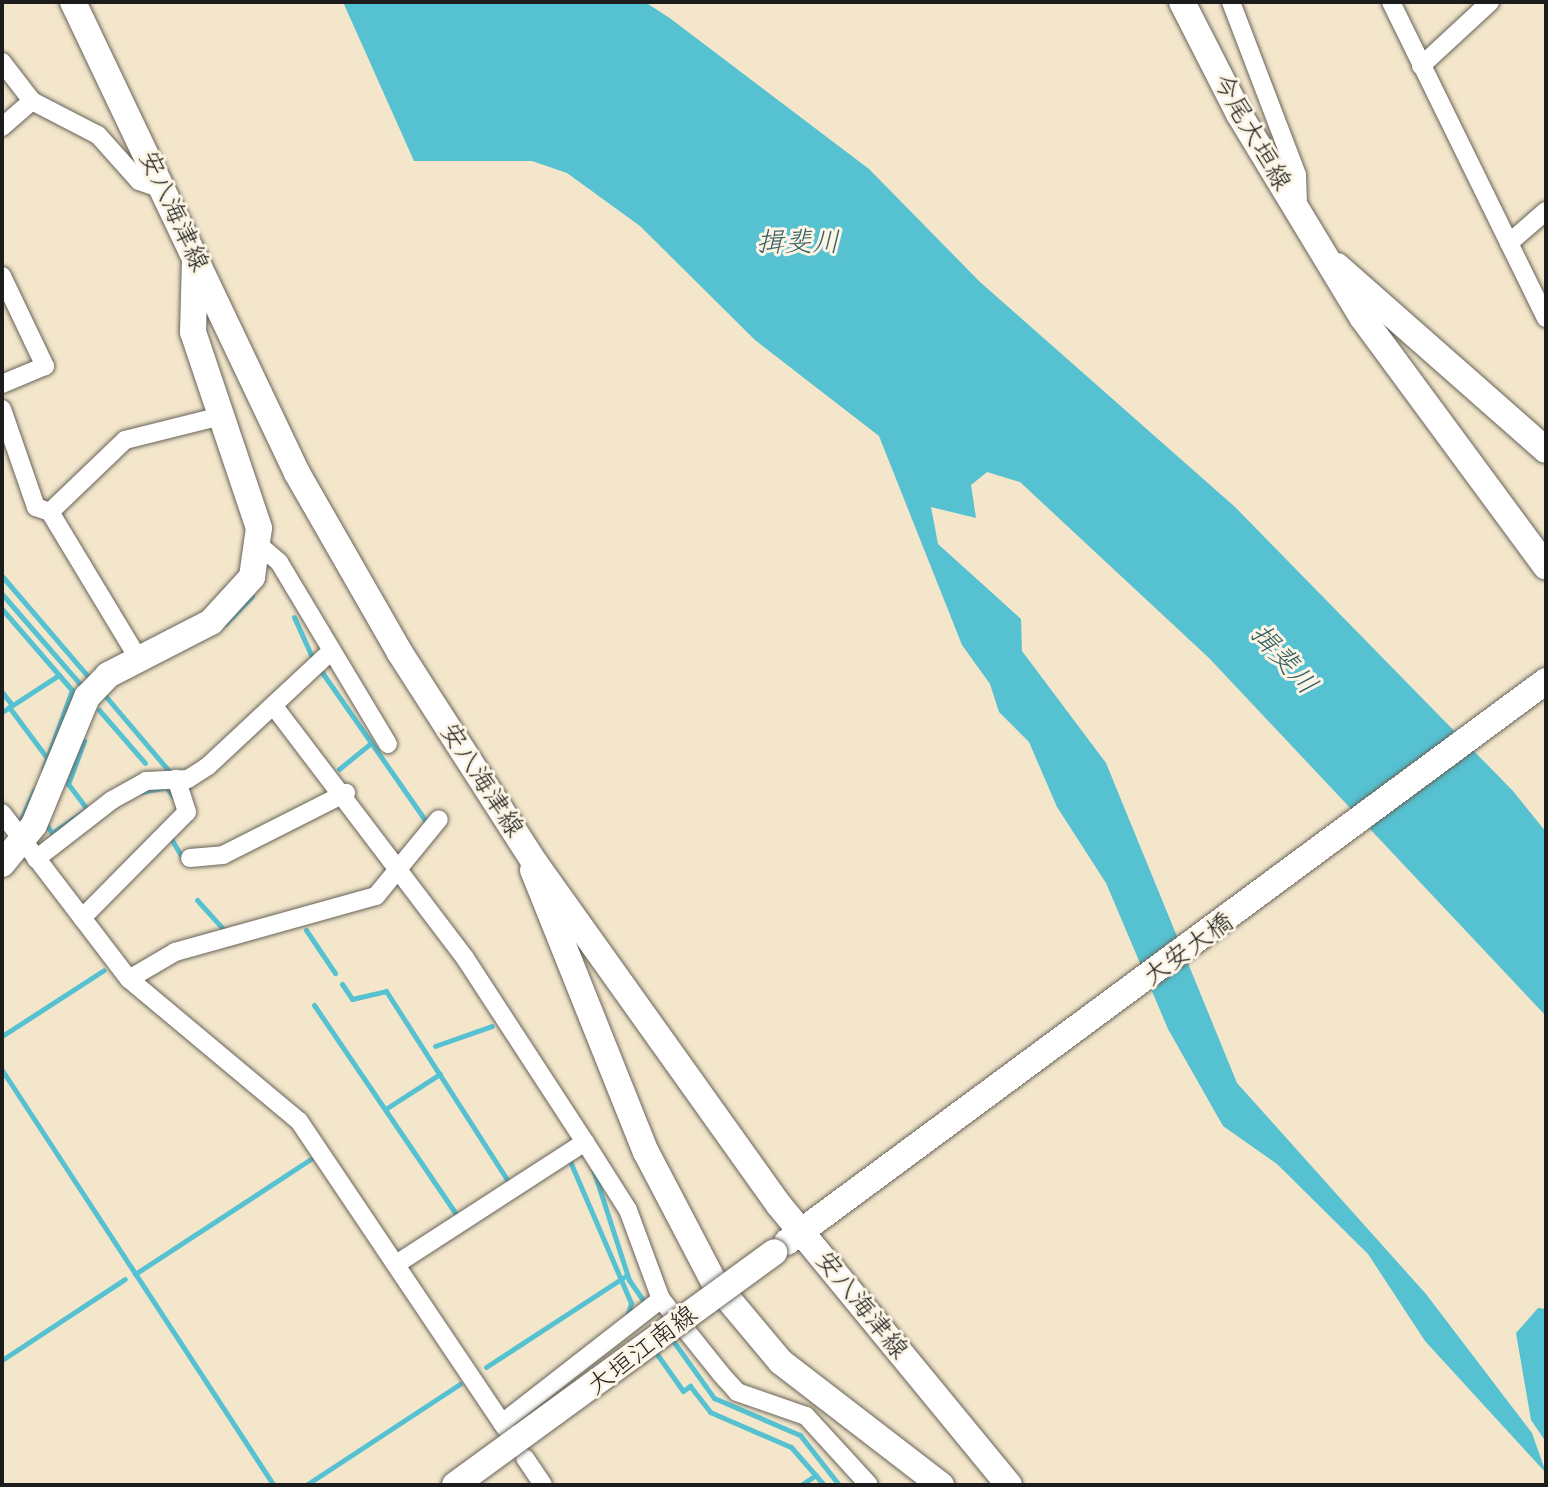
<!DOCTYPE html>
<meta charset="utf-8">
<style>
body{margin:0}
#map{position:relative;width:1548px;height:1487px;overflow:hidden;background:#f3e6cb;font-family:Sriracha,"Klee One",sans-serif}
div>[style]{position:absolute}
.water>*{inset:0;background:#56c1d1}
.stream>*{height:5px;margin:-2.5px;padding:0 2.5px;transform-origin:2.5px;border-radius:2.5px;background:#56c1d1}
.roads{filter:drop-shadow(0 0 2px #676359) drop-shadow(0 0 2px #676359)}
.street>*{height:18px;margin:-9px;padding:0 9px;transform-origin:9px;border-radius:9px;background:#fff}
.secondary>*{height:26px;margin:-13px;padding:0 13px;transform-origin:13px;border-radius:13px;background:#fff}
.bridges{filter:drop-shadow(0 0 2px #676359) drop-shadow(0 0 2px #676359)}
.secondary-bridge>*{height:26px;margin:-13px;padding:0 13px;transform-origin:13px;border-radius:13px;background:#fff}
span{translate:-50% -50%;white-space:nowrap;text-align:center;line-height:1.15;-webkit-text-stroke:6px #fcf5e5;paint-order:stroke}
.street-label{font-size:26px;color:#1c1c1c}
.water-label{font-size:28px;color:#335e64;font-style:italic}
.frame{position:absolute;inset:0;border:4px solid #1c1c1c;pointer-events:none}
</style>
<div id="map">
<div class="water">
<i style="clip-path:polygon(343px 2px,645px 2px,671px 19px,869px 169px,980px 282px,1235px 507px,1513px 791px,1546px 832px,1546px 1016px,1209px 658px,1020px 482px,987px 472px,971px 485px,976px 518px,931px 507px,938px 544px,1021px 619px,1022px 651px,1106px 763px,1237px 1083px,1426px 1294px,1532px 1433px,1546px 1473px,1425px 1341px,1368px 1254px,1277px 1164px,1223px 1126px,1168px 1029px,1106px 883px,1057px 807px,1029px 742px,999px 712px,990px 684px,962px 645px,879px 436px,755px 340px,640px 226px,567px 173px,532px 161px,414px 161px)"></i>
<i style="clip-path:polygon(1538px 1308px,1546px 1309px,1546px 1442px,1531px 1420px,1516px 1333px)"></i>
</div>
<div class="stream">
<i style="left:2px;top:576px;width:140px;rotate:49.4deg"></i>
<i style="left:2px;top:594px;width:119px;rotate:49.1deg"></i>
<i style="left:2px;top:609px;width:107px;rotate:49.2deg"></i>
<i style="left:72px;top:690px;width:85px;rotate:109.9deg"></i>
<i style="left:294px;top:617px;width:46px;rotate:65.7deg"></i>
<i style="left:225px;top:624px;width:39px;rotate:-46deg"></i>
<i style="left:319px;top:668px;width:189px;rotate:55.1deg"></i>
<i style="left:2px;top:692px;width:16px;rotate:52deg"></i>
<i style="left:102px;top:692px;width:104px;rotate:49.7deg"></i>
<i style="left:9px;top:707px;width:64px;rotate:53.3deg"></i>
<i style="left:99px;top:710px;width:70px;rotate:49deg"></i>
<i style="left:2px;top:712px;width:68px;rotate:-33deg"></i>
<i style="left:339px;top:769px;width:41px;rotate:-39.1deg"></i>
<i style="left:141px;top:792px;width:25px;rotate:-11deg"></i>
<i style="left:166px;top:787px;width:16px;rotate:52deg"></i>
<i style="left:20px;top:822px;width:35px;rotate:-66deg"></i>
<i style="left:45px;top:823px;width:12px;rotate:55deg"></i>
<i style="left:52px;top:833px;width:42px;rotate:-34.4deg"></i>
<i style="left:87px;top:809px;width:31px;rotate:-127deg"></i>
<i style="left:68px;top:784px;width:46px;rotate:-69.6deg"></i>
<i style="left:170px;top:837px;width:26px;rotate:59deg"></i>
<i style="left:197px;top:900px;width:43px;rotate:47.8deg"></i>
<i style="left:306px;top:930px;width:52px;rotate:56deg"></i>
<i style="left:342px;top:984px;width:18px;rotate:56deg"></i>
<i style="left:352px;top:999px;width:35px;rotate:-13deg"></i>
<i style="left:386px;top:991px;width:229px;rotate:57.3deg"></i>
<i style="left:314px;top:1005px;width:256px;rotate:55.8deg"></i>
<i style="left:2px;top:1036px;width:121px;rotate:-32.9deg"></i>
<i style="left:435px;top:1046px;width:60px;rotate:-19.3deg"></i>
<i style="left:2px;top:1070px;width:496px;rotate:56.8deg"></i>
<i style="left:387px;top:1108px;width:63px;rotate:-32.7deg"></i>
<i style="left:569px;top:1159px;width:157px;rotate:66.7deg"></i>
<i style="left:631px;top:1303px;width:11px;rotate:105deg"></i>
<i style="left:593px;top:1169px;width:117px;rotate:72deg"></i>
<i style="left:629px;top:1280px;width:29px;rotate:55deg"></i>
<i style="left:135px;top:1274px;width:210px;rotate:-33.2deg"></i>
<i style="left:671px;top:1338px;width:74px;rotate:54.4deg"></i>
<i style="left:714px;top:1398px;width:94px;rotate:23.3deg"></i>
<i style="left:800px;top:1435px;width:63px;rotate:52deg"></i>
<i style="left:654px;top:1350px;width:50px;rotate:54.7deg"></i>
<i style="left:683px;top:1391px;width:9px;rotate:-36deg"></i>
<i style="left:690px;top:1386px;width:33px;rotate:52deg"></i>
<i style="left:710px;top:1412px;width:88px;rotate:23.4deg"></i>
<i style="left:791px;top:1447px;width:50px;rotate:49deg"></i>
<i style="left:2px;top:1360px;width:147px;rotate:-33.4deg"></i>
<i style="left:486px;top:1367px;width:168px;rotate:-33.1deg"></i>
<i style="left:306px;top:1485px;width:184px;rotate:-33.3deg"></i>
<i style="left:801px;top:1485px;width:18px;rotate:-34deg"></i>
</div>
<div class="roads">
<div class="street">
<i style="left:1231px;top:2px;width:185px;rotate:69.1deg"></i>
<i style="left:1297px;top:175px;width:34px;rotate:88deg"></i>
<i style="left:1391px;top:2px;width:352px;rotate:63.9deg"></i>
<i style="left:2px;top:62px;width:49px;rotate:52.4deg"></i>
<i style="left:32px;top:101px;width:74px;rotate:27.3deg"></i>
<i style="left:98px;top:135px;width:62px;rotate:48.3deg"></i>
<i style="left:139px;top:181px;width:28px;rotate:19deg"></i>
<i style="left:1421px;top:66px;width:94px;rotate:-42.8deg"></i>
<i style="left:2px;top:127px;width:40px;rotate:-41deg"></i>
<i style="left:1509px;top:243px;width:49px;rotate:-40.9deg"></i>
<i style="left:2px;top:276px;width:100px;rotate:64.5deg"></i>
<i style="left:45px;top:366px;width:47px;rotate:157.3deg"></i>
<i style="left:2px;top:409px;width:104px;rotate:70.9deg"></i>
<i style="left:36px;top:507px;width:15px;rotate:20deg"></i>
<i style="left:50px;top:512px;width:170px;rotate:58.9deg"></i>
<i style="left:50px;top:512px;width:104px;rotate:-43.8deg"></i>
<i style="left:125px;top:440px;width:95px;rotate:-14deg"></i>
<i style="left:260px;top:546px;width:25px;rotate:40deg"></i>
<i style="left:279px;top:562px;width:212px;rotate:59.1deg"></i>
<i style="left:276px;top:709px;width:313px;rotate:52.8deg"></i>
<i style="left:465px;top:958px;width:220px;rotate:56.9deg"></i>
<i style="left:585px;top:1142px;width:223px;rotate:147.1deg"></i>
<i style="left:2px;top:813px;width:209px;rotate:52.6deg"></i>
<i style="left:129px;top:979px;width:222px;rotate:39.9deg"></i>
<i style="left:299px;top:1121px;width:370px;rotate:56.1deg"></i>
<i style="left:190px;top:858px;width:33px;rotate:-5deg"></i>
<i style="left:223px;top:855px;width:138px;rotate:-26.8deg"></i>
<i style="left:36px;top:859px;width:96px;rotate:-37.8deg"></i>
<i style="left:112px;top:800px;width:39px;rotate:-29deg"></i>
<i style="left:146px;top:781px;width:42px;rotate:-2.7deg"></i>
<i style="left:188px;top:779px;width:24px;rotate:-33deg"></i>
<i style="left:208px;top:766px;width:164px;rotate:-43deg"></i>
<i style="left:82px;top:918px;width:149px;rotate:-45.3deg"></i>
<i style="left:187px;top:812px;width:35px;rotate:-108deg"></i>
<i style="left:129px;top:979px;width:53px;rotate:-30.4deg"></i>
<i style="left:175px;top:952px;width:209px;rotate:-15.6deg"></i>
<i style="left:376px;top:896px;width:99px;rotate:-50.7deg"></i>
<i style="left:585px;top:1142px;width:80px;rotate:57.7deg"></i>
<i style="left:628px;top:1210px;width:95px;rotate:69.7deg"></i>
<i style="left:661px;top:1299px;width:96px;rotate:51.3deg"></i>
<i style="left:721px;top:1374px;width:24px;rotate:48deg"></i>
<i style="left:737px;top:1392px;width:73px;rotate:19.2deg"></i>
<i style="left:806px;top:1416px;width:93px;rotate:47.6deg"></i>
<i style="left:502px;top:1423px;width:202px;rotate:-37.9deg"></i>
<i style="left:525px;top:1458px;width:32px;rotate:56deg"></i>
</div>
<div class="secondary">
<i style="left:73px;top:2px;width:522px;rotate:64.56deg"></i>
<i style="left:297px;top:473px;width:207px;rotate:60.2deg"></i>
<i style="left:400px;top:653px;width:250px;rotate:57.3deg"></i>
<i style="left:535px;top:863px;width:420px;rotate:54.5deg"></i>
<i style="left:779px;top:1205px;width:362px;rotate:50.6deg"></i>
<i style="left:1182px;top:2px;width:126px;rotate:63deg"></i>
<i style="left:1239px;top:114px;width:237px;rotate:58.8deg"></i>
<i style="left:1362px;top:317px;width:310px;rotate:53.6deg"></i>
<i style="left:1337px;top:266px;width:278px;rotate:41.4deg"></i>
<i style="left:2px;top:864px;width:50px;rotate:-50.6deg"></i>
<i style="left:34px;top:825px;width:139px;rotate:-67.5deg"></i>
<i style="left:87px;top:697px;width:30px;rotate:-46deg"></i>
<i style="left:108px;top:675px;width:116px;rotate:-27.2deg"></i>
<i style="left:211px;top:622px;width:61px;rotate:-47.7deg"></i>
<i style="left:252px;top:577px;width:49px;rotate:-81.9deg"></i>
<i style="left:259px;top:528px;width:207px;rotate:-108.6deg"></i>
<i style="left:193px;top:332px;width:71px;rotate:-88.4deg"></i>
<i style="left:533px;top:870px;width:304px;rotate:68.2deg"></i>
<i style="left:646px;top:1152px;width:147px;rotate:62.4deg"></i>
<i style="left:714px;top:1282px;width:104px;rotate:50.1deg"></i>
<i style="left:781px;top:1362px;width:202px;rotate:37.6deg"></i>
<i style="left:787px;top:1242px;width:944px;rotate:-36.47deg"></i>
</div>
</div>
<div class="bridges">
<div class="secondary-bridge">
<i style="left:455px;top:1485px;width:395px;rotate:-36.1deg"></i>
</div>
</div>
<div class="street-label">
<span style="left:1252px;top:132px;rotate:60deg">今尾大垣線</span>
<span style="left:174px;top:211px;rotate:65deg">安八海津線</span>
<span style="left:482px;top:780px;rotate:57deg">安八海津線</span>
<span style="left:1188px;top:949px;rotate:-36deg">大安大橋</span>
<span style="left:862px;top:1305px;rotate:51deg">安八海津線</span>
<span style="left:642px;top:1350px;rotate:-37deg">大垣江南線</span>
</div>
<div class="water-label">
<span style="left:798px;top:242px">揖斐川</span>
<span style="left:1284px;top:659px;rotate:48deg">揖斐川</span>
</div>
<div class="frame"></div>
</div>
